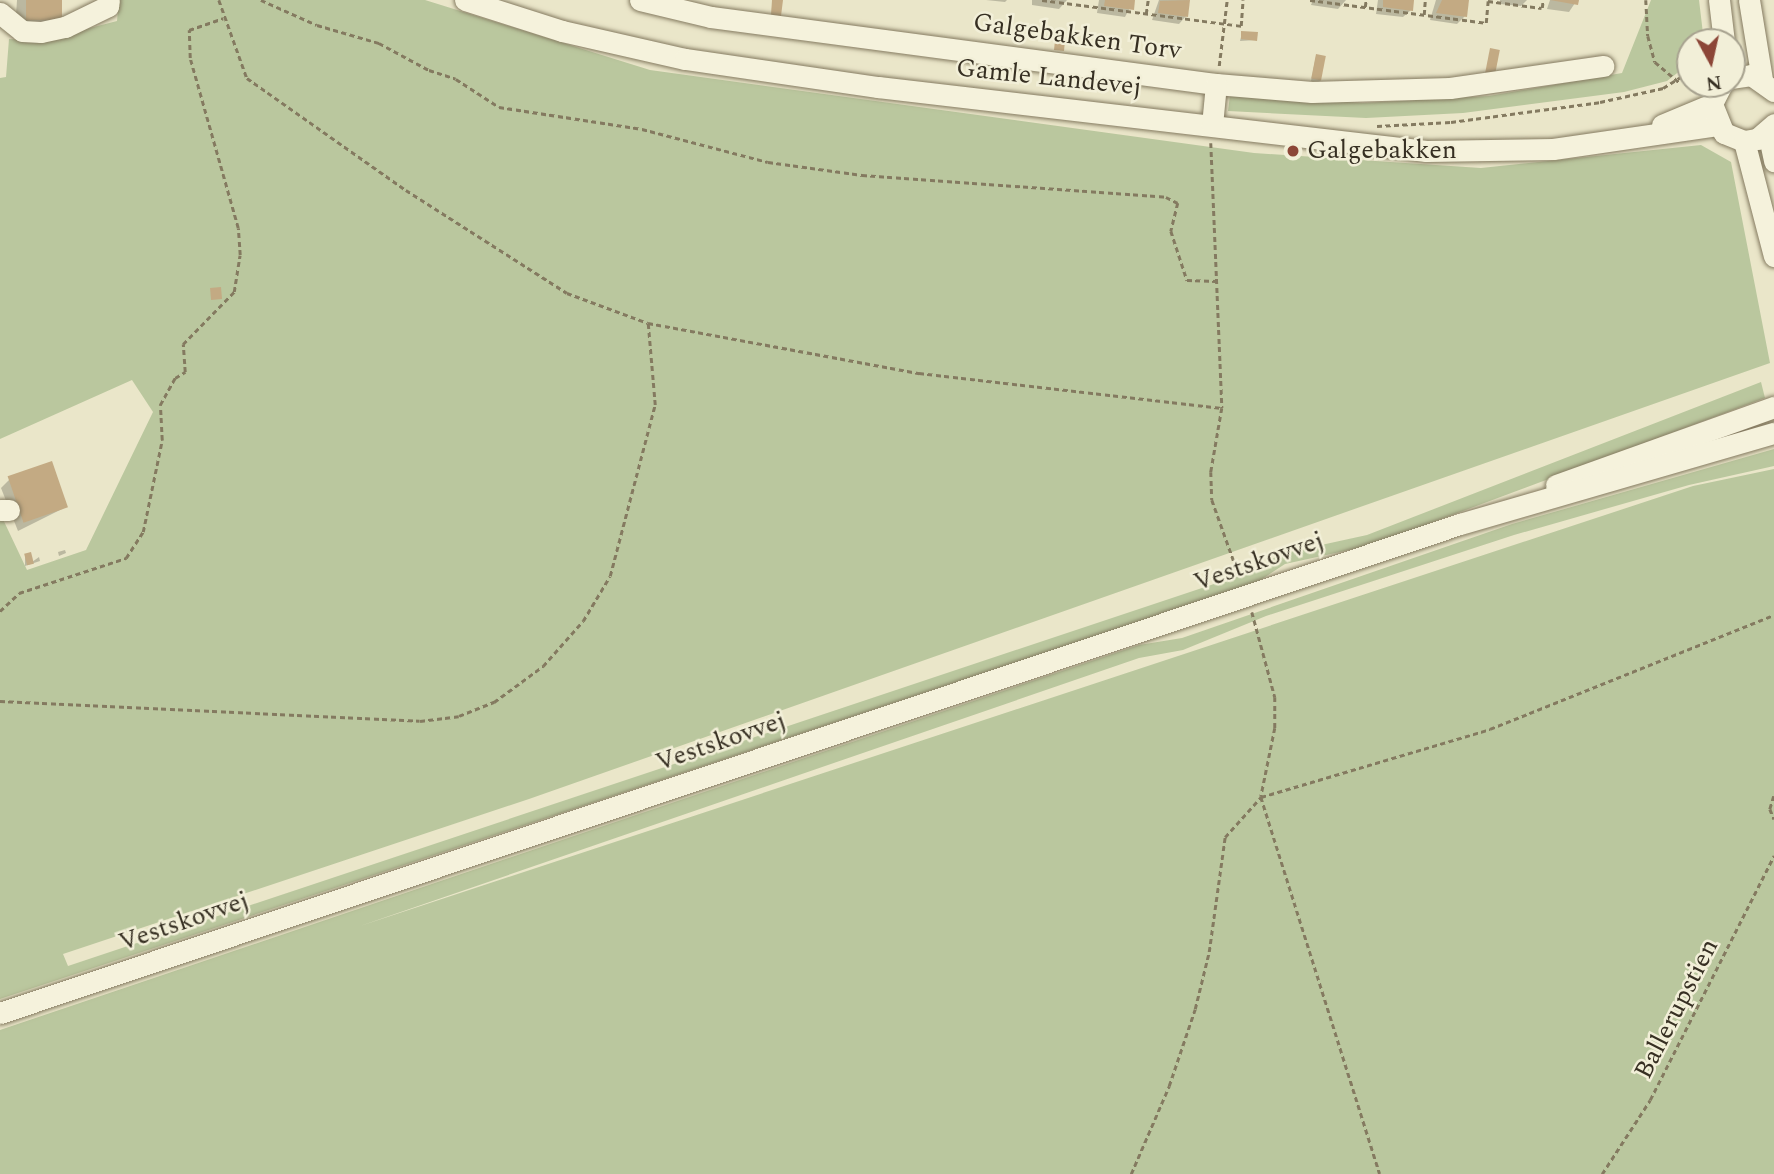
<!DOCTYPE html>
<style>
body{margin:0}
#map{position:relative;width:1774px;height:1174px;overflow:hidden;background:#eae6c9;font-family:Spectral,serif}
div>[style]{position:absolute}
.green>*{inset:0;background:#bac79e}
.shadow>*{inset:0;background:#0003}
.building>*{inset:0;background:#c3aa83;transform-origin:0 0}
.path>*{height:2.5px;margin-top:-1.25px;transform-origin:0;background:repeating-linear-gradient(90deg,#847a60 0 5px,transparent 0 8.5px)}
.roads{filter:drop-shadow(0 0 2px #847a60) drop-shadow(0 0 2px #847a60)}
.minor>*{height:21px;margin:-10.5px;padding:0 10.5px;transform-origin:10.5px;border-radius:10.5px;background:#f5f2dc}
.dots>*{width:19px;height:19px;translate:-50% -50%;box-sizing:border-box;border:4px solid #f2efd8;border-radius:50%}
span{translate:-50% -50%;white-space:nowrap;text-align:center;line-height:1.15;-webkit-text-stroke:5px #f2efd8;paint-order:stroke}
.street-label{font-size:26px;color:#362f22}
.poi-label{font-size:26px;color:#362f22}
.left{translate:0 -50%;text-align:left}
.north{position:absolute;left:1676px;top:28px;width:70px;height:70px;box-sizing:border-box;background:#f2efd8;border:2px solid #a7a28f;border-radius:50%;rotate:172deg;font-size:19px;font-weight:700;line-height:28px;text-align:center;color:#362f22}
.north::after{content:'';display:block;margin:auto;width:24px;height:32px;background:#8c4637;clip-path:polygon(50% 0,100% 100%,50% 72%,0 100%)}
</style>
<div id="map">
<div class="green">
<i style="clip-path:polygon(119px 0,425px 0,650px 70px,1254px 153px,1481px 168px,1701px 145px,1731px 162px,1770px 363px,529px 799px,63px 954px,68px 966px,1253px 571px,1280px 554px,1367px 535px,1761px 382px,1765px 398px,1372px 545px,1285px 564px,1256px 583px,0 999px,0 513px,27px 570px,86px 550px,153px 412px,132px 380px,0 439px,0 78px,6px 77px,9px 39px,40px 41px,117px 21px)"></i>
<i style="clip-path:polygon(1651px 0,1699px 0,1704px 42px,1690px 42px,1690px 63px,1667px 81px,1624px 92px,1463px 113px,1366px 118px,1228px 111px,1230px 95px,1363px 103px,1489px 96px,1622px 73px)"></i>
<i style="clip-path:polygon(1774px 449px,1774px 466px,1689px 485px,1514px 535px,1266px 616px,1183px 650px,1139px 658px,360px 926px,1693px 486px,1774px 469px,1774px 1174px,0 1174px,0 1030px,1139px 645px,1182px 638px,1512px 524px)"></i>
</div>
<div class="shadow">
<i style="clip-path:polygon(17px 0,60px 0,59px 21px,15px 30px)"></i>
<i style="clip-path:polygon(986px 0,1007px 0,1005px 2px)"></i>
<i style="clip-path:polygon(1032px 0,1067px 0,1059px 9px,1032px 5px)"></i>
<i style="clip-path:polygon(1099px 0,1134px 0,1125px 17px,1097px 13px)"></i>
<i style="clip-path:polygon(1159px 0,1188px 0,1186px 16px,1179px 24px,1152px 20px)"></i>
<i style="clip-path:polygon(1313px 0,1346px 0,1338px 9px,1311px 5px)"></i>
<i style="clip-path:polygon(1378px 0,1408px 0,1411px 10px,1403px 17px,1376px 14px)"></i>
<i style="clip-path:polygon(1436px 0,1467px 0,1465px 16px,1457px 24px,1430px 20px)"></i>
<i style="clip-path:polygon(1500px 0,1527px 0,1521px 6px,1500px 4px)"></i>
<i style="clip-path:polygon(1550px 0,1577px 0,1569px 12px,1547px 9px)"></i>
<i style="clip-path:polygon(1242px 33px,1255px 40px,1240px 41px)"></i>
<i style="clip-path:polygon(1316px 56px,1321px 80px,1319px 82px,1311px 81px)"></i>
<i style="clip-path:polygon(9px 480px,66px 507px,18px 531px,1px 488px)"></i>
<i style="clip-path:polygon(65px 550px,66px 553px,59px 556px,58px 552px)"></i>
<i style="clip-path:polygon(25px 556px,32px 562px,39px 557px,40px 561px,25px 566px)"></i>
</div>
<div class="building">
<i style="left:26px;top:0;width:36px;height:20px"></i>
<i style="clip-path:polygon(772px 0,783px 0,781px 16px,771px 15px)"></i>
<i style="clip-path:polygon(1105px 0,1135px 0,1134px 10px,1104px 6px)"></i>
<i style="clip-path:polygon(1190px 0,1188px 17px,1158px 13px,1160px 1px)"></i>
<i style="clip-path:polygon(1383px 0,1414px 0,1413px 11px,1383px 7px)"></i>
<i style="clip-path:polygon(1442px 0,1469px 0,1467px 17px,1436px 13px)"></i>
<i style="clip-path:polygon(1550px 0,1579px 0,1578px 5px)"></i>
<i style="left:1056px;top:31px;width:10px;height:19px;rotate:6deg"></i>
<i style="clip-path:polygon(1241px 31px,1258px 32px,1257px 41px,1241px 39px)"></i>
<i style="left:1490px;top:48px;width:10px;height:26px;rotate:11deg"></i>
<i style="left:1316px;top:54px;width:10px;height:25px;rotate:11deg"></i>
<i style="left:221px;top:287px;width:12px;height:11px;rotate:85deg"></i>
<i style="left:52px;top:461px;width:49px;height:47px;rotate:71deg"></i>
<i style="left:31px;top:552px;width:12px;height:7px;rotate:76deg"></i>
</div>
<div class="path">
<i style="left:219px;top:0;width:83px;rotate:70.3deg"></i>
<i style="left:247px;top:78px;width:194px;rotate:35.2deg"></i>
<i style="left:406px;top:190px;width:191px;rotate:32.6deg"></i>
<i style="left:567px;top:293px;width:86px;rotate:20.3deg"></i>
<i style="left:648px;top:323px;width:276px;rotate:10.5deg"></i>
<i style="left:919px;top:373px;width:305px;rotate:6.6deg"></i>
<i style="left:261px;top:0;width:61px;rotate:24.1deg"></i>
<i style="left:317px;top:25px;width:65px;rotate:16.2deg"></i>
<i style="left:379px;top:43px;width:57px;rotate:28.4deg"></i>
<i style="left:429px;top:70px;width:28px;rotate:18deg"></i>
<i style="left:456px;top:79px;width:51px;rotate:33.1deg"></i>
<i style="left:499px;top:107px;width:145px;rotate:8.7deg"></i>
<i style="left:642px;top:129px;width:130px;rotate:14.7deg"></i>
<i style="left:768px;top:162px;width:95px;rotate:7.9deg"></i>
<i style="left:862px;top:175px;width:305px;rotate:4.1deg"></i>
<i style="left:1166px;top:197px;width:13px;rotate:27deg"></i>
<i style="left:1178px;top:203px;width:29px;rotate:104deg"></i>
<i style="left:1171px;top:231px;width:52px;rotate:71.9deg"></i>
<i style="left:1187px;top:280px;width:29px;rotate:2deg"></i>
<i style="left:1042px;top:0;width:201px;rotate:7.4deg"></i>
<i style="left:1241px;top:26px;width:26px;rotate:-86deg"></i>
<i style="left:1310px;top:0;width:177px;rotate:7.4deg"></i>
<i style="left:1486px;top:23px;width:22px;rotate:-85deg"></i>
<i style="left:1488px;top:1px;width:54px;rotate:7.4deg"></i>
<i style="left:1542px;top:8px;width:8px;rotate:-83deg"></i>
<i style="left:1646px;top:0;width:36px;rotate:87deg"></i>
<i style="left:1648px;top:36px;width:27px;rotate:75deg"></i>
<i style="left:1655px;top:62px;width:31px;rotate:40deg"></i>
<i style="left:1365px;top:7px;width:7px;rotate:-82deg"></i>
<i style="left:1146px;top:14px;width:14px;rotate:-82deg"></i>
<i style="left:1424px;top:15px;width:15px;rotate:-86deg"></i>
<i style="left:1219px;top:66px;width:66px;rotate:-83.1deg"></i>
<i style="left:1377px;top:126px;width:74px;rotate:-3.1deg"></i>
<i style="left:1451px;top:122px;width:150px;rotate:-7.6deg"></i>
<i style="left:1600px;top:102px;width:65px;rotate:-12.5deg"></i>
<i style="left:1663px;top:88px;width:32px;rotate:-32deg"></i>
<i style="left:1211px;top:143px;width:265px;rotate:87.6deg"></i>
<i style="left:1222px;top:408px;width:65px;rotate:99.8deg"></i>
<i style="left:1211px;top:472px;width:28px;rotate:88deg"></i>
<i style="left:1212px;top:500px;width:83px;rotate:70.3deg"></i>
<i style="left:0;top:611px;width:26px;rotate:-43deg"></i>
<i style="left:19px;top:593px;width:113px;rotate:-18.1deg"></i>
<i style="left:126px;top:558px;width:31px;rotate:-57deg"></i>
<i style="left:143px;top:532px;width:94px;rotate:-78.3deg"></i>
<i style="left:162px;top:440px;width:35px;rotate:-93deg"></i>
<i style="left:160px;top:405px;width:31px;rotate:-61deg"></i>
<i style="left:175px;top:378px;width:12px;rotate:-31deg"></i>
<i style="left:185px;top:372px;width:28px;rotate:-94deg"></i>
<i style="left:183px;top:344px;width:73px;rotate:-45.6deg"></i>
<i style="left:234px;top:292px;width:37px;rotate:-81deg"></i>
<i style="left:240px;top:255px;width:27px;rotate:-94deg"></i>
<i style="left:238px;top:228px;width:177px;rotate:-105.8deg"></i>
<i style="left:190px;top:58px;width:28px;rotate:-92deg"></i>
<i style="left:189px;top:30px;width:36px;rotate:-19deg"></i>
<i style="left:1252px;top:612px;width:88px;rotate:74.9deg"></i>
<i style="left:1275px;top:697px;width:31px;rotate:90deg"></i>
<i style="left:1275px;top:728px;width:70px;rotate:101.5deg"></i>
<i style="left:1261px;top:797px;width:395px;rotate:72.5deg"></i>
<i style="left:0;top:701px;width:420px;rotate:2.7deg"></i>
<i style="left:420px;top:721px;width:39px;rotate:-7deg"></i>
<i style="left:459px;top:716px;width:38px;rotate:-22deg"></i>
<i style="left:494px;top:702px;width:61px;rotate:-36.3deg"></i>
<i style="left:543px;top:666px;width:60px;rotate:-48.4deg"></i>
<i style="left:583px;top:621px;width:52px;rotate:-59deg"></i>
<i style="left:610px;top:576px;width:177px;rotate:-75.3deg"></i>
<i style="left:655px;top:405px;width:82px;rotate:-94.9deg"></i>
<i style="left:1774px;top:796px;width:14px;rotate:107deg"></i>
<i style="left:1770px;top:809px;width:11px;rotate:68deg"></i>
<i style="left:1131px;top:1174px;width:96px;rotate:-66.6deg"></i>
<i style="left:1169px;top:1086px;width:81px;rotate:-71.3deg"></i>
<i style="left:1195px;top:1009px;width:59px;rotate:-76.2deg"></i>
<i style="left:1209px;top:952px;width:116px;rotate:-82.1deg"></i>
<i style="left:1225px;top:837px;width:54px;rotate:-48deg"></i>
<i style="left:1261px;top:797px;width:239px;rotate:-16.5deg"></i>
<i style="left:1490px;top:729px;width:306px;rotate:-21.9deg"></i>
<i style="left:1602px;top:1174px;width:88px;rotate:-57deg"></i>
<i style="left:1650px;top:1100px;width:274px;rotate:-63.1deg"></i>
</div>
<div class="roads">
<div class="minor">
<i style="left:465px;top:0;width:102px;rotate:17.7deg"></i>
<i style="left:562px;top:31px;width:126px;rotate:12.8deg"></i>
<i style="left:685px;top:59px;width:195px;rotate:8.3deg"></i>
<i style="left:878px;top:87px;width:552px;rotate:6.66deg"></i>
<i style="left:1426px;top:151px;width:127px;rotate:-0.9deg"></i>
<i style="left:1553px;top:149px;width:166px;rotate:-8.3deg"></i>
<i style="left:640px;top:0;width:73px;rotate:13.5deg"></i>
<i style="left:711px;top:17px;width:509px;rotate:7.56deg"></i>
<i style="left:1216px;top:84px;width:96px;rotate:4.8deg"></i>
<i style="left:1312px;top:92px;width:138px;rotate:-1.7deg"></i>
<i style="left:1450px;top:88px;width:155px;rotate:-8.2deg"></i>
<i style="left:1719px;top:0;width:42px;rotate:83.2deg"></i>
<i style="left:1749px;top:0;width:80px;rotate:80.7deg"></i>
<i style="left:0;top:13px;width:28px;rotate:39deg"></i>
<i style="left:22px;top:31px;width:19px;rotate:3deg"></i>
<i style="left:41px;top:32px;width:25px;rotate:-12deg"></i>
<i style="left:65px;top:27px;width:48px;rotate:-26deg"></i>
<i style="left:108px;top:6px;width:6px;rotate:-81deg"></i>
<i style="left:1732px;top:78px;width:19px;rotate:-9deg"></i>
<i style="left:1751px;top:75px;width:28px;rotate:35deg"></i>
<i style="left:1722px;top:84px;width:22px;rotate:117deg"></i>
<i style="left:1712px;top:104px;width:31px;rotate:68deg"></i>
<i style="left:1724px;top:133px;width:22px;rotate:22deg"></i>
<i style="left:1744px;top:141px;width:13px;rotate:-9deg"></i>
<i style="left:1757px;top:139px;width:23px;rotate:-41deg"></i>
<i style="left:1212px;top:125px;width:41px;rotate:-84.4deg"></i>
<i style="left:1662px;top:125px;width:54px;rotate:-22.8deg"></i>
<i style="left:1768px;top:132px;width:30px;rotate:78deg"></i>
<i style="left:1744px;top:141px;width:119px;rotate:75.4deg"></i>
<i style="left:1556px;top:485px;width:232px;rotate:-19.7deg"></i>
<i style="left:0;top:510px;width:9px"></i>
<i style="left:0;top:1013px;width:1540px;rotate:-18.52deg"></i>
<i style="left:1460px;top:524px;width:327px;rotate:-16.2deg"></i>
</div>
</div>
<div class="dots">
<i style="left:1293px;top:151px;background:#8c4637"></i>
</div>
<div class="street-label">
<span style="left:1077px;top:37px;rotate:8deg">Galgebakken Torv</span>
<span style="left:1049px;top:78px;rotate:6deg">Gamle Landevej</span>
<span style="left:1259px;top:562px;rotate:-19deg">Vestskovvej</span>
<span style="left:721px;top:742px;rotate:-19deg">Vestskovvej</span>
<span style="left:184px;top:922px;rotate:-19deg">Vestskovvej</span>
<span style="left:1677px;top:1009px;rotate:-63deg">Ballerupstien</span>
</div>
<div class="poi-label">
<span class="left" style="left:1307px;top:151px">Galgebakken</span>
</div>
<div class="north">N</div>
</div>
